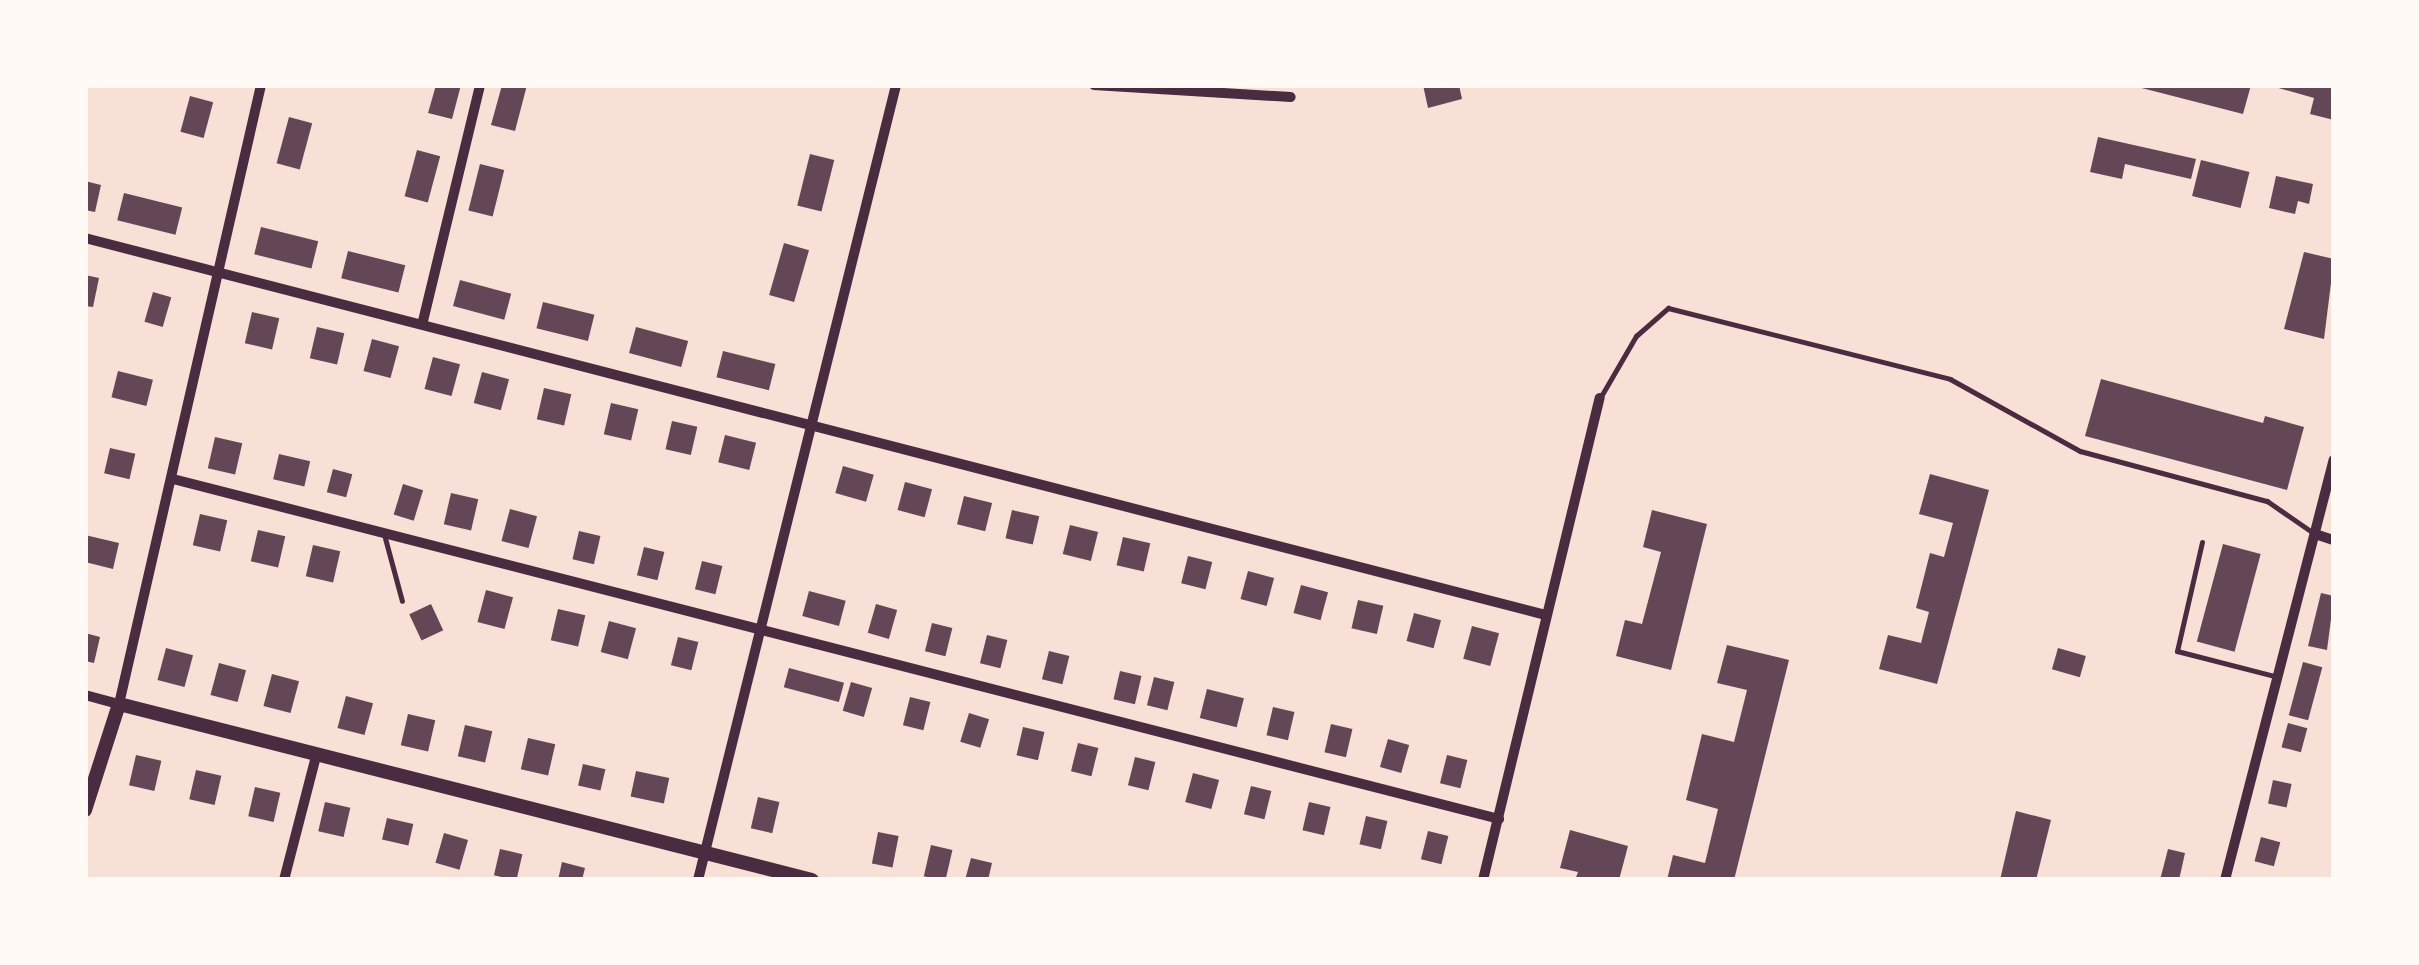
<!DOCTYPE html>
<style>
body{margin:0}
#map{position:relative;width:2419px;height:965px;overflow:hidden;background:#f7e1d7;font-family:Raleway,sans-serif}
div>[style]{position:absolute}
.building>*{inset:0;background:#644757;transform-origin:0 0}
.service>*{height:5px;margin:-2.5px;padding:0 2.5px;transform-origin:2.5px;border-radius:2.5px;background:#4a2c40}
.minor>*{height:10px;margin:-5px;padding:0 5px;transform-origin:5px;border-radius:5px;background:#4a2c40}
.tertiary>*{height:14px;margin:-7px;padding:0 7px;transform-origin:7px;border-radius:7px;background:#4a2c40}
span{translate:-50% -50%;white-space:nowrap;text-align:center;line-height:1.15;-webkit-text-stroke:8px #fffaf5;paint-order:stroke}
.frame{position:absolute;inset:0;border:88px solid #fffaf5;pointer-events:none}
</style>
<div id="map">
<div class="building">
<i style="clip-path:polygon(436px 85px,461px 85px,452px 119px,428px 113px)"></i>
<i style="clip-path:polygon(502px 85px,527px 85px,515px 131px,491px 125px)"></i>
<i style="clip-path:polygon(1423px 85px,1459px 85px,1462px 99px,1428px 108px)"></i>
<i style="clip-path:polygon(2130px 85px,2251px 85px,2243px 114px)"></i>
<i style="clip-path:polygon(2268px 85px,2334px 85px,2334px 120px,2310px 114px,2314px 98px)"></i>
<i style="left:190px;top:96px;width:24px;height:37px;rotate:15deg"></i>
<i style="left:289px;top:117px;width:24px;height:48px;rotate:15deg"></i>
<i style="clip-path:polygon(2098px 137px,2196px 159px,2191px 179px,2125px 164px,2122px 179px,2090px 172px)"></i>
<i style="left:417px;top:150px;width:24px;height:48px;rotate:15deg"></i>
<i style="left:810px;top:154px;width:25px;height:53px;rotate:14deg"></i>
<i style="left:2201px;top:160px;width:50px;height:37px;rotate:14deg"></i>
<i style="left:480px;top:164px;width:25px;height:48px;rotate:14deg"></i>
<i style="clip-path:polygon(2276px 176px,2313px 184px,2309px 204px,2298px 201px,2295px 214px,2269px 208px)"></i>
<i style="clip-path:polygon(85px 181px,101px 185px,95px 212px,85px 210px)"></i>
<i style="left:124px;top:193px;width:60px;height:28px;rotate:14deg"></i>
<i style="left:261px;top:227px;width:59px;height:28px;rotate:14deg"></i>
<i style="left:784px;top:243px;width:26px;height:54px;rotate:16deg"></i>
<i style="left:348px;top:251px;width:59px;height:28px;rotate:14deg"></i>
<i style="clip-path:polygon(2304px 252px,2334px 259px,2324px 339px,2284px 329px)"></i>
<i style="clip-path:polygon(85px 275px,99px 278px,93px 307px,85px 306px)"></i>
<i style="left:460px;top:280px;width:53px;height:27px;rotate:15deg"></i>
<i style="left:153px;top:292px;width:19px;height:31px;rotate:16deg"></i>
<i style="left:543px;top:302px;width:53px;height:27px;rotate:14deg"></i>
<i style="left:252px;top:312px;width:28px;height:32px;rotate:13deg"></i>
<i style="left:317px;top:327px;width:28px;height:32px;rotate:13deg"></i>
<i style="left:636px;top:327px;width:54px;height:27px;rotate:15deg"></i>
<i style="left:372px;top:339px;width:28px;height:33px;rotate:15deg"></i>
<i style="left:723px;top:351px;width:54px;height:27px;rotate:14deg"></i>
<i style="left:433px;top:357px;width:28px;height:33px;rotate:15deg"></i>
<i style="left:118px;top:371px;width:36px;height:27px;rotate:14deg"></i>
<i style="left:482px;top:372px;width:28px;height:32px;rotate:15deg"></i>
<i style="clip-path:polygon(2101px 379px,2263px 423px,2265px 416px,2304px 427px,2287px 490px,2085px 436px)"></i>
<i style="left:544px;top:388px;width:28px;height:32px;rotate:13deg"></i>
<i style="left:611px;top:403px;width:28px;height:32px;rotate:13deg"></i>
<i style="left:672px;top:421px;width:26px;height:29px;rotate:13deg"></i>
<i style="left:725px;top:435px;width:32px;height:28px;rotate:14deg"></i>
<i style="left:215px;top:437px;width:28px;height:32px;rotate:13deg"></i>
<i style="left:110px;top:448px;width:26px;height:26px;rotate:13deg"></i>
<i style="left:279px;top:454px;width:32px;height:26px;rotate:13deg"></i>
<i style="left:843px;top:466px;width:32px;height:28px;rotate:16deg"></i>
<i style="left:333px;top:469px;width:20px;height:24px;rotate:15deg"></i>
<i style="clip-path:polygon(1930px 474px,1989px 490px,1937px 684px,1879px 669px,1888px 635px,1921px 643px,1929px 612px,1916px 608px,1930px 553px,1944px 557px,1953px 523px,1919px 514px)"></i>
<i style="left:905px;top:482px;width:28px;height:29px;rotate:15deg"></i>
<i style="left:403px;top:484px;width:21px;height:32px;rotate:17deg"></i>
<i style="left:451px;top:493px;width:28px;height:32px;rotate:13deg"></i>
<i style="left:964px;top:496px;width:29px;height:29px;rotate:14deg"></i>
<i style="left:510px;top:509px;width:28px;height:33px;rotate:15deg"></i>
<i style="left:1012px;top:510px;width:28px;height:29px;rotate:13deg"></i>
<i style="clip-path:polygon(1652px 510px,1707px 524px,1671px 670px,1616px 656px,1625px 620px,1642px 624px,1661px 552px,1643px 547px)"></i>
<i style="left:200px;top:514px;width:28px;height:32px;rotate:13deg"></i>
<i style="left:1070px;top:525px;width:29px;height:30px;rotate:14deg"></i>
<i style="left:258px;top:530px;width:28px;height:32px;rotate:13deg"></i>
<i style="left:579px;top:531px;width:22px;height:29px;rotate:13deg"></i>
<i style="clip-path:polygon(85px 535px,119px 543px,113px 569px,85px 562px)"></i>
<i style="left:1123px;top:537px;width:28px;height:29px;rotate:13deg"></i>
<i style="left:2223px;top:544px;width:39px;height:101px;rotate:15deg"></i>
<i style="left:313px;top:545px;width:28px;height:32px;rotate:13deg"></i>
<i style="left:644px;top:547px;width:21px;height:29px;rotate:14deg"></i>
<i style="left:1188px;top:556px;width:25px;height:28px;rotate:14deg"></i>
<i style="left:702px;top:561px;width:21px;height:29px;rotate:14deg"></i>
<i style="left:1248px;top:571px;width:27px;height:29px;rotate:15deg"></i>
<i style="left:1301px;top:585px;width:28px;height:29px;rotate:15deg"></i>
<i style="left:486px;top:590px;width:28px;height:33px;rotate:15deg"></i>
<i style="left:809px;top:591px;width:38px;height:26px;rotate:15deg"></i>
<i style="clip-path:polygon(2321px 593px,2334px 596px,2327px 650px,2308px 646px)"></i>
<i style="left:1358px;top:600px;width:26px;height:29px;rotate:13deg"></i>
<i style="left:431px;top:604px;width:29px;height:24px;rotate:65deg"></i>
<i style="left:876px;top:604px;width:22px;height:30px;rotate:16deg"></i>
<i style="left:558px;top:609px;width:28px;height:32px;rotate:13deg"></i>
<i style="left:1414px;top:613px;width:28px;height:29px;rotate:15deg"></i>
<i style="left:609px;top:621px;width:28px;height:32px;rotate:15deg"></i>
<i style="left:932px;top:623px;width:21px;height:29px;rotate:14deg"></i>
<i style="left:1472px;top:626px;width:28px;height:34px;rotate:15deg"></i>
<i style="clip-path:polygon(85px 633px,100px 637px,94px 663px,85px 661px)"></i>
<i style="left:987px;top:635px;width:21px;height:29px;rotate:14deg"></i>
<i style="left:678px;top:637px;width:21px;height:29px;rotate:14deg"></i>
<i style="clip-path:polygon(1727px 645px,1789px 660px,1734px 880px,1667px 880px,1673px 855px,1705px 863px,1718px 809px,1686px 800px,1702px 734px,1734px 742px,1747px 690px,1717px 683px)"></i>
<i style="left:166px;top:648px;width:28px;height:33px;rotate:15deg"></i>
<i style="left:2058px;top:648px;width:29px;height:22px;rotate:16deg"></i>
<i style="left:1049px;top:651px;width:21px;height:29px;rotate:14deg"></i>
<i style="left:2303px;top:662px;width:20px;height:55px;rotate:15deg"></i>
<i style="left:219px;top:663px;width:28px;height:33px;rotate:15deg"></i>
<i style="left:789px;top:668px;width:57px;height:20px;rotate:15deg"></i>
<i style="left:1120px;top:671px;width:22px;height:29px;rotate:13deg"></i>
<i style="left:272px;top:674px;width:28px;height:33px;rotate:15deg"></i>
<i style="left:1154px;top:677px;width:21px;height:29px;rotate:14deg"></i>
<i style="left:851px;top:682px;width:22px;height:30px;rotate:16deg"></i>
<i style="left:1207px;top:689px;width:38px;height:30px;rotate:14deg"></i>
<i style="left:346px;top:696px;width:28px;height:33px;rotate:15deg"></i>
<i style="left:910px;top:697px;width:21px;height:29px;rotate:14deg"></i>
<i style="left:1273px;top:707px;width:22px;height:29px;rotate:13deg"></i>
<i style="left:969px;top:713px;width:21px;height:30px;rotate:17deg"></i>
<i style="left:408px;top:714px;width:28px;height:32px;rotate:13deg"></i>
<i style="left:2288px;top:723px;width:20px;height:25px;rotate:15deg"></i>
<i style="left:1331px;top:724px;width:22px;height:29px;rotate:13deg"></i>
<i style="left:465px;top:725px;width:28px;height:32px;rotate:13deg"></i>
<i style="left:1023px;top:727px;width:22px;height:29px;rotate:13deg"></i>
<i style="left:528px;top:738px;width:28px;height:32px;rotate:13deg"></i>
<i style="left:1388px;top:739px;width:22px;height:29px;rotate:16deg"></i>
<i style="left:1078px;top:743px;width:21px;height:29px;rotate:14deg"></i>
<i style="left:136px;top:755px;width:26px;height:31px;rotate:13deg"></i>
<i style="left:1447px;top:755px;width:21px;height:29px;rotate:14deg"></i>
<i style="left:1135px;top:757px;width:21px;height:29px;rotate:14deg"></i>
<i style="left:583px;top:764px;width:23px;height:22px;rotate:13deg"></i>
<i style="left:196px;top:770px;width:26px;height:30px;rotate:13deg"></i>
<i style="left:636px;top:771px;width:34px;height:26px;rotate:12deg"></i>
<i style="left:1193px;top:773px;width:27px;height:30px;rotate:15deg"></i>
<i style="left:2273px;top:780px;width:19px;height:24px;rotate:12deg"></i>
<i style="left:1251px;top:786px;width:21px;height:29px;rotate:14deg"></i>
<i style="left:255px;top:787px;width:26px;height:30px;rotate:13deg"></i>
<i style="left:758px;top:797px;width:22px;height:32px;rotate:13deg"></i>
<i style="left:325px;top:802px;width:26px;height:30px;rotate:13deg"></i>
<i style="left:1309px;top:802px;width:22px;height:29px;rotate:13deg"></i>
<i style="clip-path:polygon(2016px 811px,2051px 820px,2036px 880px,2000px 880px)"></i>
<i style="left:1366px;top:816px;width:22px;height:29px;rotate:13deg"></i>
<i style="left:387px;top:818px;width:27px;height:22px;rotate:13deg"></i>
<i style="clip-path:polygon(1570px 830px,1628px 846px,1619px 880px,1575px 880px,1578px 872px,1560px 868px)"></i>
<i style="left:1428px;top:831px;width:21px;height:29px;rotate:14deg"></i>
<i style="left:878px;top:832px;width:21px;height:32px;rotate:11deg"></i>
<i style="left:444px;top:833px;width:25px;height:31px;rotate:16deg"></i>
<i style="left:2261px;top:837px;width:20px;height:25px;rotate:15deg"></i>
<i style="left:931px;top:845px;width:22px;height:32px;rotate:13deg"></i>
<i style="left:500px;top:849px;width:23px;height:27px;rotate:13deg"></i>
<i style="clip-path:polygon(2168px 849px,2185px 853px,2179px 880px,2160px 880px)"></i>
<i style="clip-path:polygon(971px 858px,992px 863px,988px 880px,965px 880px)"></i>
<i style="clip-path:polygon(562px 862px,585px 868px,582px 880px,558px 880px)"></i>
</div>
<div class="service">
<i style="left:1600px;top:398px;width:72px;rotate:-59.9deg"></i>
<i style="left:1636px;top:336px;width:43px;rotate:-41.2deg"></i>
<i style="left:1668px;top:308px;width:291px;rotate:14.1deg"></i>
<i style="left:1950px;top:379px;width:149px;rotate:29deg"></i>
<i style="left:2080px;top:451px;width:194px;rotate:15deg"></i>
<i style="left:2267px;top:501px;width:55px;rotate:34.6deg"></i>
<i style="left:385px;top:538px;width:65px;rotate:74.9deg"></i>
<i style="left:2202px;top:542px;width:112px;rotate:102.9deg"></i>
<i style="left:2177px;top:651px;width:104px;rotate:14.4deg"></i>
</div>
<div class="minor">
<i style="left:1094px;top:85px;width:197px;rotate:3.5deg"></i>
<i style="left:85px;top:238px;width:1509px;rotate:14.47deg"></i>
<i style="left:423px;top:321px;width:243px;rotate:-76.4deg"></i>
<i style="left:173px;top:479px;width:1369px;rotate:14.38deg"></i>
<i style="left:2315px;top:534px;width:20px;rotate:18deg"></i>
<i style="left:85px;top:695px;width:35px;rotate:15deg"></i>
<i style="left:119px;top:704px;width:635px;rotate:-77.08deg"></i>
<i style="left:284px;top:880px;width:128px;rotate:-75.5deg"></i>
<i style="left:698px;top:880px;width:819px;rotate:-76.01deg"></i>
<i style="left:1483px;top:880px;width:496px;rotate:-76.4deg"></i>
<i style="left:2225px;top:880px;width:434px;rotate:-75.5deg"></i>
</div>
<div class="tertiary">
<i style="left:85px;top:810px;width:111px;rotate:-72.2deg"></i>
<i style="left:119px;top:704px;width:715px;rotate:14.25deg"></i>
</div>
<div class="frame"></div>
</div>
